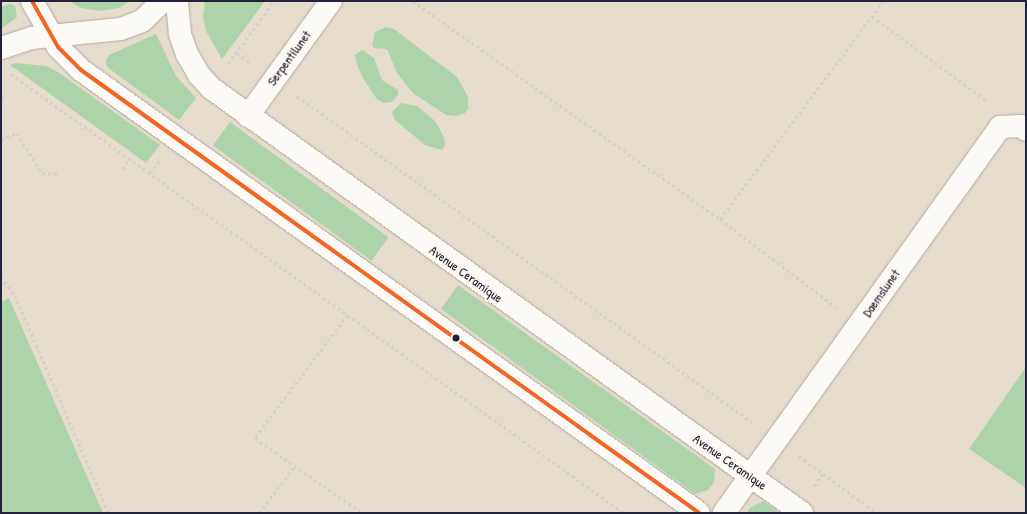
<!DOCTYPE html>
<style>
body{margin:0}
#map{position:relative;width:1027px;height:514px;overflow:hidden;background:#e6dccc;font-family:"Patrick Hand",sans-serif}
div>[style]{position:absolute}
.green>*{inset:0;background:#add3a8;transform-origin:0 0}
.path>*{height:2.5px;margin-top:-1.25px;transform-origin:0;background:repeating-linear-gradient(90deg,#d2cfcd 0 3px,transparent 0 6px)}
.roads{filter:drop-shadow(0 0 1px #b1aba3) drop-shadow(0 0 1px #b1aba3)}
.street>*{height:22px;margin:-11px;padding:0 11px;transform-origin:11px;border-radius:11px;background:#fbfaf7}
.secondary>*{height:22px;margin:-11px;padding:0 11px;transform-origin:11px;border-radius:11px;background:#fbfaf7}
.bus-1>*{height:4px;margin:-2px;padding:0 2px;transform-origin:2px;border-radius:2px;background:#f26522}
.dots>*{width:11px;height:11px;translate:-50% -50%;box-sizing:border-box;border:2px solid #fbf7ec;border-radius:50%}
span{translate:-50% -50%;white-space:nowrap;text-align:center;line-height:1.15;-webkit-text-stroke:4px #fbf7ec;paint-order:stroke}
.street-label{font-size:13px;color:#22223b}
.frame{position:absolute;inset:0;border:2px solid #22223b;pointer-events:none}
</style>
<div id="map">
<div class="green">
<i style="clip-path:polygon(69px 1px,130px 1px,119px 8px,100px 11px,81px 8px)"></i>
<i style="clip-path:polygon(205px 1px,265px 1px,222px 59px,206px 31px,203px 16px)"></i>
<i style="clip-path:polygon(9px 4px,15px 6px,17px 17px,1px 29px,1px 7px)"></i>
<i style="clip-path:polygon(386px 27px,394px 29px,457px 77px,468px 97px,468px 109px,465px 113px,456px 116px,446px 115px,413px 93px,397px 73px,387px 49px,374px 48px,372px 45px,375px 32px)"></i>
<i style="clip-path:polygon(156px 34px,176px 76px,196px 98px,179px 120px,107px 67px,106px 61px,109px 55px)"></i>
<i style="clip-path:polygon(362px 50px,374px 58px,382px 80px,398px 90px,398px 95px,392px 102px,383px 103px,376px 98px,363px 78px,357px 65px,355px 55px)"></i>
<i style="clip-path:polygon(16px 63px,46px 66px,58px 72px,160px 145px,146px 163px,10px 65px)"></i>
<i style="clip-path:polygon(401px 103px,417px 106px,435px 121px,444px 137px,445px 145px,442px 150px,425px 145px,395px 120px,392px 112px)"></i>
<i style="left:230px;top:122px;width:196px;height:29px;rotate:36deg"></i>
<i style="clip-path:polygon(458px 285px,715px 469px,714px 482px,708px 490px,695px 494px,441px 309px)"></i>
<i style="clip-path:polygon(9px 298px,103px 513px,1px 513px,1px 302px)"></i>
<i style="clip-path:polygon(1026px 367px,1026px 488px,969px 449px)"></i>
<i style="clip-path:polygon(763px 501px,779px 513px,747px 513px,750px 508px)"></i>
</div>
<div class="path">
<i style="left:413px;top:1px;width:377px;rotate:35.4deg"></i>
<i style="left:720px;top:219px;width:146px;rotate:37.2deg"></i>
<i style="left:872px;top:16px;width:143px;rotate:36.5deg"></i>
<i style="left:237px;top:53px;width:17px;rotate:36deg"></i>
<i style="left:228px;top:64px;width:78px;rotate:-53.9deg"></i>
<i style="left:11px;top:74px;width:754px;rotate:35.61deg"></i>
<i style="left:1px;top:96px;width:5px;rotate:37deg"></i>
<i style="left:297px;top:96px;width:561px;rotate:35.64deg"></i>
<i style="left:1px;top:140px;width:17px;rotate:-24deg"></i>
<i style="left:17px;top:133px;width:47px;rotate:58deg"></i>
<i style="left:42px;top:173px;width:17px;rotate:3deg"></i>
<i style="left:122px;top:169px;width:13px;rotate:-51deg"></i>
<i style="left:150px;top:173px;width:15px;rotate:-53deg"></i>
<i style="left:720px;top:219px;width:272px;rotate:-53.2deg"></i>
<i style="left:1px;top:277px;width:23px;rotate:52deg"></i>
<i style="left:15px;top:295px;width:237px;rotate:66.7deg"></i>
<i style="left:348px;top:315px;width:154px;rotate:127.1deg"></i>
<i style="left:255px;top:438px;width:131px;rotate:35deg"></i>
<i style="left:799px;top:456px;width:97px;rotate:36.2deg"></i>
<i style="left:814px;top:486px;width:16px;rotate:-55deg"></i>
<i style="left:259px;top:513px;width:59px;rotate:-52.5deg"></i>
</div>
<div class="roads">
<div class="street">
<i style="left:248px;top:116px;width:142px;rotate:-54.2deg"></i>
<i style="left:724px;top:513px;width:475px;rotate:-54.4deg"></i>
<i style="left:1000px;top:127px;width:21px;rotate:-3deg"></i>
<i style="left:1021px;top:126px;width:6px;rotate:39deg"></i>
</div>
<div class="secondary">
<i style="left:32px;top:1px;width:53px;rotate:60.5deg"></i>
<i style="left:58px;top:47px;width:33px;rotate:45deg"></i>
<i style="left:81px;top:70px;width:760px;rotate:35.63deg"></i>
<i style="left:177px;top:1px;width:33px;rotate:85deg"></i>
<i style="left:180px;top:34px;width:21px;rotate:71deg"></i>
<i style="left:187px;top:54px;width:24px;rotate:60deg"></i>
<i style="left:199px;top:75px;width:18px;rotate:47deg"></i>
<i style="left:211px;top:88px;width:728px;rotate:35.72deg"></i>
<i style="left:1px;top:48px;width:32px;rotate:-18deg"></i>
<i style="left:31px;top:38px;width:90px;rotate:-5.7deg"></i>
<i style="left:121px;top:29px;width:22px;rotate:-21deg"></i>
<i style="left:142px;top:21px;width:29px;rotate:-44deg"></i>
</div>
</div>
<div class="bus-1">
<i style="left:32px;top:1px;width:53px;rotate:60.5deg"></i>
<i style="left:58px;top:47px;width:33px;rotate:45deg"></i>
<i style="left:81px;top:70px;width:760px;rotate:35.63deg"></i>
</div>
<div class="dots">
<i style="left:456px;top:338px;background:#22223b"></i>
</div>
<div class="street-label">
<span style="left:289px;top:58px;rotate:-54deg">Serpentilunet</span>
<span style="left:466px;top:274px;rotate:36deg">Avenue Ceramique</span>
<span style="left:881px;top:293px;rotate:-55deg">Daemslunet</span>
<span style="left:730px;top:462px;rotate:35deg">Avenue Ceramique</span>
</div>
<div class="frame"></div>
</div>
